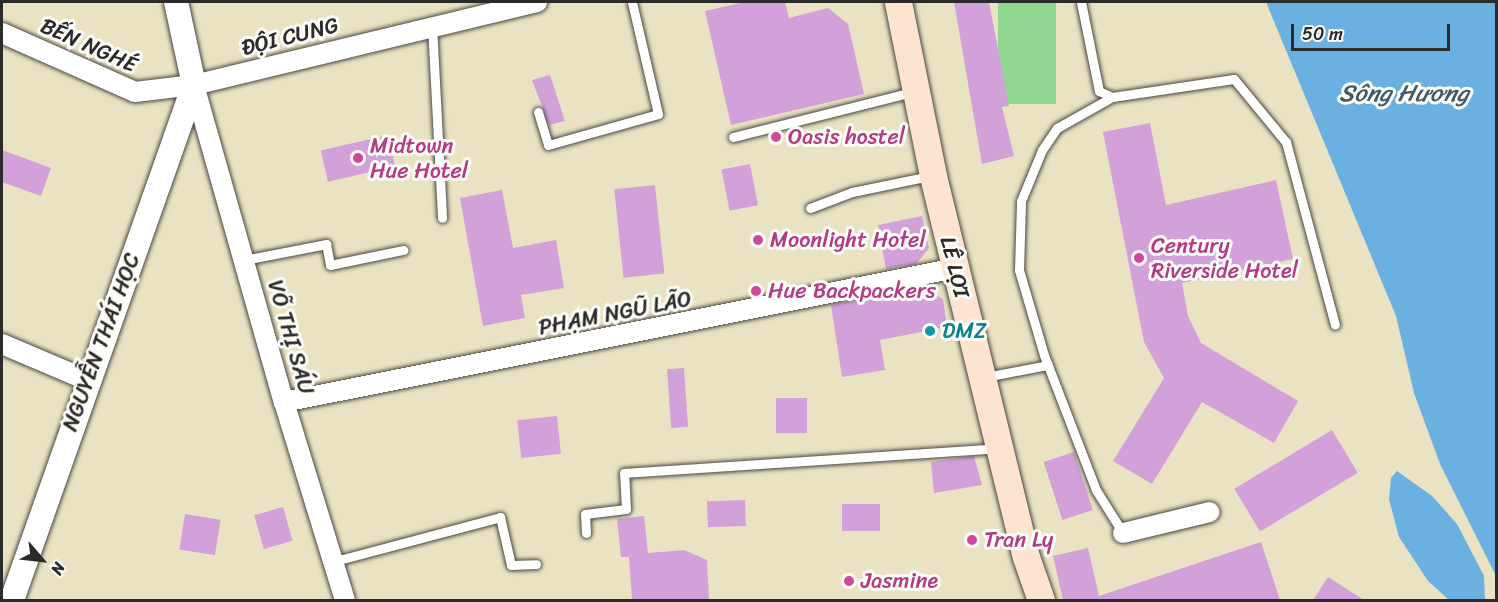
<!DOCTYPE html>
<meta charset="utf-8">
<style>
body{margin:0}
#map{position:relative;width:1498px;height:602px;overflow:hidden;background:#eae3c3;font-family:Sriracha,sans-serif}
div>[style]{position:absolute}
.green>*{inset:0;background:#90d791;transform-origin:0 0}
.water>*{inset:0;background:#6ab0e0}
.building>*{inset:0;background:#d2a1da;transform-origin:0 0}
.roads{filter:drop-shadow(0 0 2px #484742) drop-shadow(0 0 2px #484742)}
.service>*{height:9px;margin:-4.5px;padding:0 4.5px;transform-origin:4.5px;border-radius:4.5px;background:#fff}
.minor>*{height:20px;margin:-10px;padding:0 10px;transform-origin:10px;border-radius:10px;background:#fff}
.tertiary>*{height:24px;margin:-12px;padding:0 12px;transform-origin:12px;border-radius:12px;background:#fff}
.secondary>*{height:27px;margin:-13.5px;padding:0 13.5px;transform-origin:13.5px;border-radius:13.5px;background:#fde4d1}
.dots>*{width:16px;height:16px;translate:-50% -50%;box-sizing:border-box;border:3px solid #fdfcf7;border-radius:50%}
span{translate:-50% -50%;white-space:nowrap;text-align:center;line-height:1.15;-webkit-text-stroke:6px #fdfcf7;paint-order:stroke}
.street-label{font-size:22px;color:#2b2b2b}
.hotel-label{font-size:22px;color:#b23c85}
.left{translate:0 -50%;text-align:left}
.culture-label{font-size:22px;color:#0d838f}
.water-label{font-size:24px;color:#415a6a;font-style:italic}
.frame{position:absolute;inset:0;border:3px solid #2b2b2b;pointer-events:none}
.north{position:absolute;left:12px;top:530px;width:60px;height:60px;-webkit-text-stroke:4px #fdfcf7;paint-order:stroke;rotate:118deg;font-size:16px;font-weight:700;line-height:24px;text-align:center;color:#2b2b2b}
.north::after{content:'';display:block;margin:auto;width:21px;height:27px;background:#2b2b2b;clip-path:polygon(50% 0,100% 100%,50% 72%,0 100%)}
.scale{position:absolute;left:1291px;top:24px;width:159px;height:27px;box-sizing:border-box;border:3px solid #2b2b2b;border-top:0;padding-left:8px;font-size:18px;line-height:21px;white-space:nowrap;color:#2b2b2b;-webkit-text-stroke:4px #fdfcf7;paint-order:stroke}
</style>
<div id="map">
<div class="green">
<i style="left:998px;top:2px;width:58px;height:102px"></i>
</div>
<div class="water">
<i style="clip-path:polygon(1266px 2px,1496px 2px,1496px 576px,1440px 464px,1414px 393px,1396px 316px)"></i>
<i style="clip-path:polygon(1397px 471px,1432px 496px,1457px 524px,1484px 576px,1485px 600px,1449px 600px,1428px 581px,1399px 537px,1389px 499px,1391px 478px)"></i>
</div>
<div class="building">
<i style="clip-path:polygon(745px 2px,785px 2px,789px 18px,828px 8px,848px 24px,864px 94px,731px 125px,705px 11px)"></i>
<i style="clip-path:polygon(954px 2px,989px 2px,1009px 106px,1002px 107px,1014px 156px,982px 164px)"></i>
<i style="clip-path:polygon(550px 75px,565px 121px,549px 125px,532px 80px)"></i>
<i style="clip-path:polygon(1150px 123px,1166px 205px,1276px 180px,1293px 259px,1182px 283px,1188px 316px,1201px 343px,1298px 401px,1274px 443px,1202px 402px,1152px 484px,1113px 461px,1164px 378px,1144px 342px,1103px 132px)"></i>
<i style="left:388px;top:135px;width:32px;height:69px;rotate:77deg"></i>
<i style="clip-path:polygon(2px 150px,51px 168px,41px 196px,2px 182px)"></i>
<i style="left:750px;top:164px;width:42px;height:29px;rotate:79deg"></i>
<i style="left:655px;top:185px;width:89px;height:41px;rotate:84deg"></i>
<i style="clip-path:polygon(502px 190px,513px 248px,556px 240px,564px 288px,521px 295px,525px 318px,483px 326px,460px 198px)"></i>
<i style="clip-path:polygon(922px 216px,929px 248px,916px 264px,886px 269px,878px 225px)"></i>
<i style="clip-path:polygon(922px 287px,943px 299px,947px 327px,880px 340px,885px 370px,842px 377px,831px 305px)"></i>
<i style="left:684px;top:368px;width:59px;height:17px;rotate:86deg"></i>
<i style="left:776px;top:398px;width:31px;height:35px"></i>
<i style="left:557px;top:416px;width:38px;height:40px;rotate:84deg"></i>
<i style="left:1332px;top:430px;width:50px;height:114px;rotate:59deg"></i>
<i style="left:1074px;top:452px;width:61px;height:32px;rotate:72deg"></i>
<i style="clip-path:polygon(974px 456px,982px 485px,934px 493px,931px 462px)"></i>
<i style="left:745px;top:500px;width:26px;height:38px;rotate:88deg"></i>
<i style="left:842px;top:504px;width:38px;height:27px"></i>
<i style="left:283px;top:507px;width:35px;height:30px;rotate:74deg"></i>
<i style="left:185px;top:514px;width:36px;height:36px;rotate:9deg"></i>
<i style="clip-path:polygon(644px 516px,648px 553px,684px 550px,707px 560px,709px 600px,632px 600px,629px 557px,621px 557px,617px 519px)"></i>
<i style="clip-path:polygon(1261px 542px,1280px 600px,1063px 600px,1053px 556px,1088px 548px,1099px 596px)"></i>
<i style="clip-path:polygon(1328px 577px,1364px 600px,1313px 600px)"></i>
</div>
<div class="roads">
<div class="service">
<i style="left:1081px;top:2px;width:91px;rotate:78.6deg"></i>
<i style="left:1099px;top:91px;width:14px;rotate:25deg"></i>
<i style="left:432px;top:25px;width:193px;rotate:87deg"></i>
<i style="left:538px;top:112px;width:34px;rotate:73deg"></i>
<i style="left:548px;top:145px;width:114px;rotate:-15.7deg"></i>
<i style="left:658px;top:114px;width:115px;rotate:-103.1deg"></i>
<i style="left:733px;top:137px;width:185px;rotate:-14.1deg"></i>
<i style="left:810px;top:208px;width:45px;rotate:-20.9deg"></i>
<i style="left:852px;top:192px;width:80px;rotate:-11.6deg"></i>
<i style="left:244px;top:260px;width:84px;rotate:-11deg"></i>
<i style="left:326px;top:244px;width:21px;rotate:79deg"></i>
<i style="left:330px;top:265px;width:75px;rotate:-11.6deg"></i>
<i style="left:985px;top:377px;width:64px;rotate:-10.8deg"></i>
<i style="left:586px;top:533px;width:19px;rotate:-93deg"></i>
<i style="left:585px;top:514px;width:41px;rotate:-7deg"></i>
<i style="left:626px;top:509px;width:36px;rotate:-93deg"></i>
<i style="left:624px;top:473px;width:374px;rotate:-3.8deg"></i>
<i style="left:1123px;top:533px;width:51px;rotate:-122.1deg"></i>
<i style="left:1096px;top:490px;width:145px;rotate:-111.1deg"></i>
<i style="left:1044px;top:355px;width:89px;rotate:-106.4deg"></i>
<i style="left:1019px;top:270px;width:69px;rotate:-88.3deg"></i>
<i style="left:1021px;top:201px;width:55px;rotate:-67.6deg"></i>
<i style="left:1042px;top:150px;width:27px;rotate:-56deg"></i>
<i style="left:1057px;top:128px;width:63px;rotate:-29.4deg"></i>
<i style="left:1112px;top:97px;width:123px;rotate:-8.4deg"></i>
<i style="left:1234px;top:79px;width:82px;rotate:50.5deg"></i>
<i style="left:1286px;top:142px;width:189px;rotate:75deg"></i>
<i style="left:335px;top:561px;width:171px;rotate:-14.9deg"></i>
<i style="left:500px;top:517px;width:49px;rotate:77.1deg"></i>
<i style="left:511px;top:565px;width:25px;rotate:-2deg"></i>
</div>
<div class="minor">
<i style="left:2px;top:33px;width:145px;rotate:23.9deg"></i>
<i style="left:135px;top:92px;width:59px;rotate:-6.8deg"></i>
<i style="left:194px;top:85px;width:353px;rotate:-13.6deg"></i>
<i style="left:194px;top:85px;width:330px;rotate:74.2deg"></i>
<i style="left:284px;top:402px;width:207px;rotate:72.9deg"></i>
<i style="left:2px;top:344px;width:92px;rotate:23deg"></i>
<i style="left:284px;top:402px;width:684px;rotate:-11.29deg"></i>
<i style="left:1123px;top:533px;width:89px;rotate:-13.6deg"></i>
</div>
<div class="tertiary">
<i style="left:12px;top:600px;width:546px;rotate:-70.54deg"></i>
<i style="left:194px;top:85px;width:85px;rotate:-102.2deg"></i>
</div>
<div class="secondary">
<i style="left:898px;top:2px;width:177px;rotate:78.6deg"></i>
<i style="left:933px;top:176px;width:392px;rotate:76.3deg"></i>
<i style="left:1026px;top:557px;width:46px;rotate:70.8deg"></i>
</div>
</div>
<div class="dots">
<i style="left:776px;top:137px;background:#d1479c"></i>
<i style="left:358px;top:158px;background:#d1479c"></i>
<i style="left:758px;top:240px;background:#d1479c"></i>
<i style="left:1139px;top:258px;background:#d1479c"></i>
<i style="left:756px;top:291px;background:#d1479c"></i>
<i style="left:930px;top:331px;background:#0f9aa8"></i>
<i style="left:972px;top:540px;background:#d1479c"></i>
<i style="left:849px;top:581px;background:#d1479c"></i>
</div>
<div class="street-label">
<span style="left:290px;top:36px;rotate:-14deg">ĐỘI CUNG</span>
<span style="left:89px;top:45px;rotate:24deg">BẾN NGHÉ</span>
<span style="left:955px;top:267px;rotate:76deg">LÊ LỢI</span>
<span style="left:615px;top:313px;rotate:-11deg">PHẠM NGŨ LÃO</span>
<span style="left:291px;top:337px;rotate:74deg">VÕ THỊ SÁU</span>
<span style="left:101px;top:342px;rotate:-70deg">NGUYỄN THÁI HỌC</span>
</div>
<div class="hotel-label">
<span class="left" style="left:788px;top:137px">Oasis hostel</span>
<span class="left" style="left:370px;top:158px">Midtown<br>Hue Hotel</span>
<span class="left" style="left:770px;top:240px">Moonlight Hotel</span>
<span class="left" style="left:1151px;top:258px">Century<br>Riverside Hotel</span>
<span class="left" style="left:768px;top:291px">Hue Backpackers</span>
<span class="left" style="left:984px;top:540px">Tran Ly</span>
<span class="left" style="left:861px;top:581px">Jasmine</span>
</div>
<div class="culture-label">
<span class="left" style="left:942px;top:331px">DMZ</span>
</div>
<div class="water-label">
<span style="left:1404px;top:94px">Sông Hương</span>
</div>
<div class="frame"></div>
<div class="north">N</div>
<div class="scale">50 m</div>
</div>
